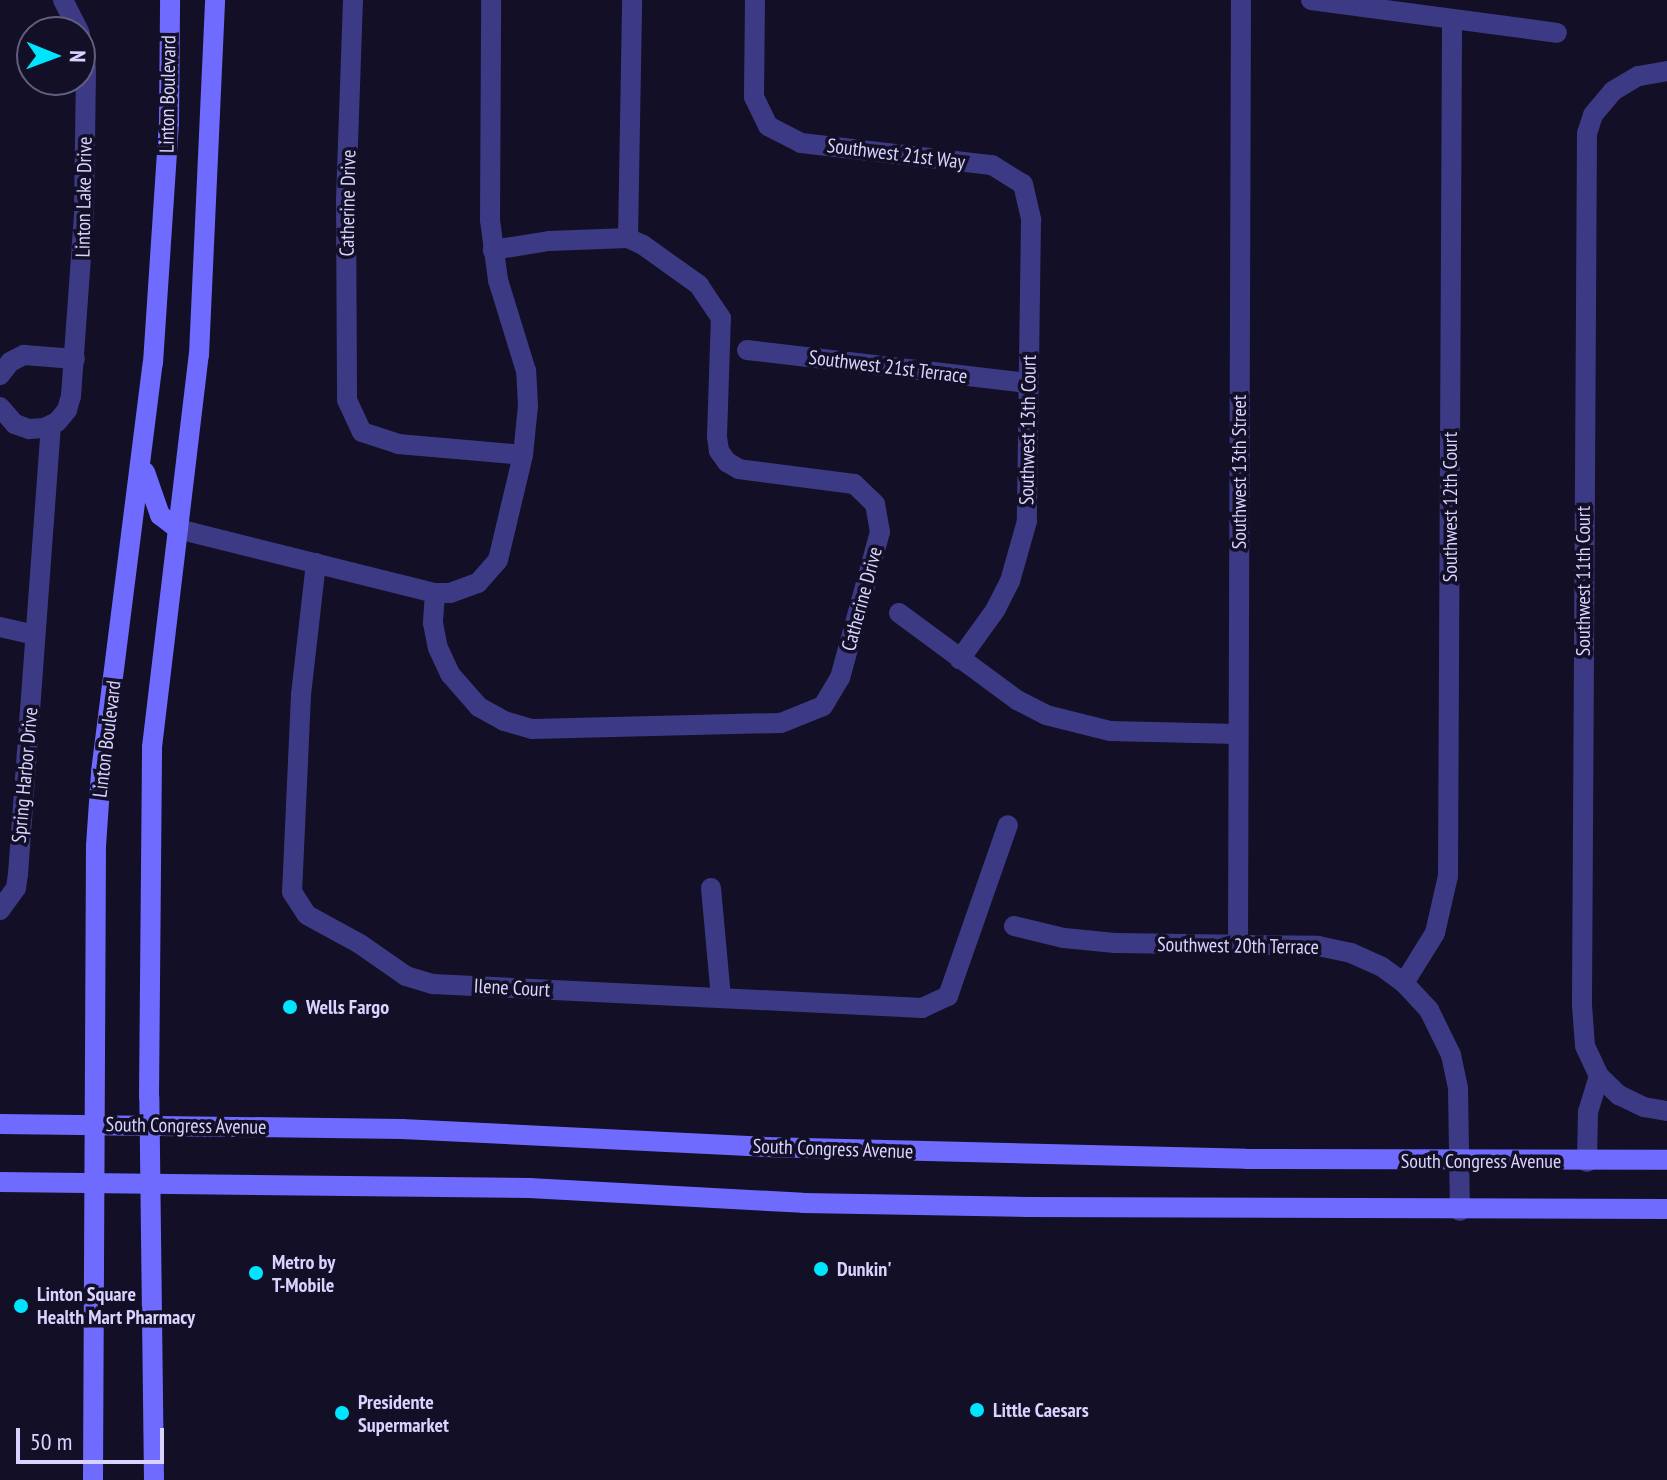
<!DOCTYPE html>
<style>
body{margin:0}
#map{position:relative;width:1667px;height:1480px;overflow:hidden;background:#130f26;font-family:"PT Sans Narrow",sans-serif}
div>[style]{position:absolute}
.street>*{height:20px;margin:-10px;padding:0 10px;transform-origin:10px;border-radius:10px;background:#3d3a85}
.secondary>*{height:20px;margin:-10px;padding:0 10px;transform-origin:10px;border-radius:10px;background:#6f6bff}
.dots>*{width:22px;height:22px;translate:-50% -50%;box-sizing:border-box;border:4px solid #130f26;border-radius:50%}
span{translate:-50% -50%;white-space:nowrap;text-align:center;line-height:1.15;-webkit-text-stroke:7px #130f26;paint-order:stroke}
.street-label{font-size:20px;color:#d9d4ff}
.poi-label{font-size:20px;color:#d9d4ff;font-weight:700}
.left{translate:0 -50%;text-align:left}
.north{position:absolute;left:16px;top:16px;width:80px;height:80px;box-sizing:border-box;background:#130f26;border:2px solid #625e7d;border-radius:50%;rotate:91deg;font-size:22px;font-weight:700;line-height:32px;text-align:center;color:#d9d4ff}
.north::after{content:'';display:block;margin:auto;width:28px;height:36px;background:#00e5ff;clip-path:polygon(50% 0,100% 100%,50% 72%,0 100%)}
.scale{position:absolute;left:16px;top:1428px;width:148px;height:36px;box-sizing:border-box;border:4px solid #d9d4ff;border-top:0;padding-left:10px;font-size:24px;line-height:28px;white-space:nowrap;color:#d9d4ff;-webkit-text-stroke:6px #130f26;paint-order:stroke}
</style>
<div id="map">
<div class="street">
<i style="left:63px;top:0;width:36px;rotate:63deg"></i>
<i style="left:353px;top:0;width:199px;rotate:92deg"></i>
<i style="left:346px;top:199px;width:201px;rotate:89.7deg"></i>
<i style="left:347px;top:400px;width:35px;rotate:65deg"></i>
<i style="left:362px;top:432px;width:38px;rotate:18deg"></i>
<i style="left:398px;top:444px;width:125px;rotate:5deg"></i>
<i style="left:755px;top:0;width:97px;rotate:90.6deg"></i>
<i style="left:754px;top:97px;width:32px;rotate:64deg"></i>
<i style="left:768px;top:126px;width:37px;rotate:27deg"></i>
<i style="left:801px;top:143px;width:192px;rotate:6.6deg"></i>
<i style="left:992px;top:165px;width:36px;rotate:32deg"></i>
<i style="left:1023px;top:184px;width:37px;rotate:77deg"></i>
<i style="left:1031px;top:220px;width:301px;rotate:90.8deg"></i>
<i style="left:1027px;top:521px;width:62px;rotate:105.8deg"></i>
<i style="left:1010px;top:581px;width:31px;rotate:117deg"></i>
<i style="left:996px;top:609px;width:62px;rotate:125.8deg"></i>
<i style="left:1311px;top:0;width:248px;rotate:7.6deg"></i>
<i style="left:1667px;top:71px;width:29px;rotate:170deg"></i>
<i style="left:1638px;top:76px;width:29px;rotate:149deg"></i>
<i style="left:1613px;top:91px;width:31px;rotate:130deg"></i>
<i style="left:1593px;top:115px;width:19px;rotate:108deg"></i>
<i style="left:1587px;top:133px;width:872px;rotate:90.33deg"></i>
<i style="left:1582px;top:1005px;width:41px;rotate:85.8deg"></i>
<i style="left:1585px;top:1046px;width:33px;rotate:65deg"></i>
<i style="left:1599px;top:1076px;width:28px;rotate:44deg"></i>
<i style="left:1619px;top:1095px;width:28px;rotate:26deg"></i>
<i style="left:1644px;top:1107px;width:23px;rotate:10deg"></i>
<i style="left:628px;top:238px;width:238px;rotate:-89deg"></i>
<i style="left:747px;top:350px;width:284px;rotate:6.7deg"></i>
<i style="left:0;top:375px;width:16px;rotate:-52deg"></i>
<i style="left:10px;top:362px;width:16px;rotate:-27deg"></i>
<i style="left:24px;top:355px;width:51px;rotate:4.5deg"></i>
<i style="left:0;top:407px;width:23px;rotate:49deg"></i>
<i style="left:15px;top:424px;width:15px;rotate:20deg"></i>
<i style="left:29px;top:429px;width:15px;rotate:-4deg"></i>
<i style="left:44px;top:428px;width:14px;rotate:-25deg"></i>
<i style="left:57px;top:422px;width:16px;rotate:-50deg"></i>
<i style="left:67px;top:410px;width:15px;rotate:-74deg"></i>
<i style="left:71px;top:396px;width:183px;rotate:-85.9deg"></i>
<i style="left:84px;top:213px;width:144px;rotate:-89.2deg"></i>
<i style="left:86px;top:69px;width:35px;rotate:-100deg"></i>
<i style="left:178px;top:529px;width:265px;rotate:14deg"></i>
<i style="left:435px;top:593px;width:15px"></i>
<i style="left:450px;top:593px;width:30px;rotate:-20deg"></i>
<i style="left:478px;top:583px;width:30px;rotate:-49deg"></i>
<i style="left:498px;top:560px;width:108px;rotate:-76.6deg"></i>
<i style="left:523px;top:455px;width:49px;rotate:-84.2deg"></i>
<i style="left:528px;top:406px;width:35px;rotate:-93deg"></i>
<i style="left:526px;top:371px;width:95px;rotate:-107.1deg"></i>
<i style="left:498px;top:280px;width:61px;rotate:-97.6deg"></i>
<i style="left:490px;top:220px;width:220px;rotate:-89.7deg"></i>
<i style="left:316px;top:563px;width:133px;rotate:96.5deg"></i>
<i style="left:301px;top:695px;width:197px;rotate:92.6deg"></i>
<i style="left:292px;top:892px;width:27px;rotate:57deg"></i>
<i style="left:307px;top:915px;width:60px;rotate:28.7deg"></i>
<i style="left:360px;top:944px;width:56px;rotate:34.8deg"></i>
<i style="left:406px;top:976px;width:28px;rotate:17deg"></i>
<i style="left:433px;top:984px;width:490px;rotate:2.8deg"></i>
<i style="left:922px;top:1008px;width:29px;rotate:-25deg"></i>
<i style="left:948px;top:996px;width:181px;rotate:-70.7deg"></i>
<i style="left:435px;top:593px;width:30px;rotate:94deg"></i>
<i style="left:433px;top:623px;width:25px;rotate:79deg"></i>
<i style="left:438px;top:648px;width:29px;rotate:65deg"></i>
<i style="left:450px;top:674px;width:44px;rotate:48.7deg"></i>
<i style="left:479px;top:707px;width:29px;rotate:29deg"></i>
<i style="left:504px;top:721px;width:29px;rotate:16deg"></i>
<i style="left:532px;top:729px;width:249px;rotate:-1.4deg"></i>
<i style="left:781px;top:723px;width:45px;rotate:-22deg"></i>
<i style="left:823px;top:706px;width:33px;rotate:-59deg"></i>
<i style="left:840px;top:678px;width:151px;rotate:-74.7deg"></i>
<i style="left:880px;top:532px;width:28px;rotate:-100deg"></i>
<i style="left:875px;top:504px;width:29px;rotate:-136deg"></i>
<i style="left:854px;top:484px;width:116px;rotate:-172.6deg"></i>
<i style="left:739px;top:469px;width:14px;rotate:-150deg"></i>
<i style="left:727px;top:462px;width:14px;rotate:-126deg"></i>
<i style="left:719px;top:451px;width:15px;rotate:-98deg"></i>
<i style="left:717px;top:436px;width:118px;rotate:-88.1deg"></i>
<i style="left:721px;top:318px;width:40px;rotate:-124deg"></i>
<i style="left:699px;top:285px;width:69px;rotate:-144.5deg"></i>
<i style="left:643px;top:245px;width:17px;rotate:-155deg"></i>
<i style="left:628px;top:238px;width:79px;rotate:177.8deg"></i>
<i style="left:549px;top:241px;width:57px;rotate:170.9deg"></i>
<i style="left:899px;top:613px;width:147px;rotate:36.4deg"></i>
<i style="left:1017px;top:700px;width:33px;rotate:27deg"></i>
<i style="left:1046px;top:715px;width:66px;rotate:14deg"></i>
<i style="left:1110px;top:731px;width:128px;rotate:1.3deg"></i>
<i style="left:0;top:627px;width:36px;rotate:13deg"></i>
<i style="left:711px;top:888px;width:110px;rotate:84.8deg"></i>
<i style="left:0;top:910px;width:27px;rotate:-54deg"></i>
<i style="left:16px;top:888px;width:14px;rotate:-82deg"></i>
<i style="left:18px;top:874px;width:450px;rotate:-85.8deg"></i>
<i style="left:1014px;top:926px;width:51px;rotate:13.5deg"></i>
<i style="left:1064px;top:938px;width:51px;rotate:5.6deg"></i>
<i style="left:1115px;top:943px;width:203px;rotate:0.8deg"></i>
<i style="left:1318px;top:946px;width:34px;rotate:12deg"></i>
<i style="left:1351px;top:953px;width:34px;rotate:24deg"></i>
<i style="left:1382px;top:967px;width:27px;rotate:36deg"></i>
<i style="left:1404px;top:983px;width:37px;rotate:47deg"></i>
<i style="left:1429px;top:1010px;width:50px;rotate:63.9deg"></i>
<i style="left:1451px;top:1055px;width:34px;rotate:78deg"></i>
<i style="left:1458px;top:1088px;width:123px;rotate:89.1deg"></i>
<i style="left:1238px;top:944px;width:944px;rotate:-89.82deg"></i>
<i style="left:1404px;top:983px;width:59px;rotate:-58.2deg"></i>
<i style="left:1435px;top:933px;width:58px;rotate:-77.2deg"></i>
<i style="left:1448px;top:876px;width:857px;rotate:-89.73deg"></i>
<i style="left:1587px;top:1162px;width:50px;rotate:-88.9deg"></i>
<i style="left:1588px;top:1112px;width:38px;rotate:-73deg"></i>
</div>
<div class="secondary">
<i style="left:145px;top:472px;width:46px;rotate:70.8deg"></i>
<i style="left:160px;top:515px;width:23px;rotate:38deg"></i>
<i style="left:0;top:1124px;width:402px;rotate:0.7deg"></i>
<i style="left:402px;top:1129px;width:362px;rotate:2.8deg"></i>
<i style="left:764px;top:1147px;width:482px;rotate:1.4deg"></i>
<i style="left:1246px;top:1159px;width:421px;rotate:0.1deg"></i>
<i style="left:0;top:1182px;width:529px;rotate:0.65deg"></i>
<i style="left:529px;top:1188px;width:274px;rotate:3.1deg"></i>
<i style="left:803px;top:1203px;width:224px;rotate:1deg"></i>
<i style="left:1027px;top:1207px;width:640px;rotate:0.18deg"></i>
<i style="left:93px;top:1480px;width:634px;rotate:-89.73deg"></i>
<i style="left:96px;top:846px;width:74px;rotate:-86.1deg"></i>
<i style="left:101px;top:772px;width:412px;rotate:-82.8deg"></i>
<i style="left:153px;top:363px;width:241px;rotate:-86.2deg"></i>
<i style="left:169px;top:123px;width:123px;rotate:-89.5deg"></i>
<i style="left:154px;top:1480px;width:383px;rotate:-90.7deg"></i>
<i style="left:149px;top:1097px;width:350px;rotate:-89.5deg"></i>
<i style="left:152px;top:747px;width:395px;rotate:-83.2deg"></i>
<i style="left:199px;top:355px;width:355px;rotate:-87.4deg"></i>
</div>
<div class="dots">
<i style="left:290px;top:1007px;background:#00e5ff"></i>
<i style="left:821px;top:1269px;background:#00e5ff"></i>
<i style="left:256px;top:1273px;background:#00e5ff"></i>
<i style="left:21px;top:1306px;background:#00e5ff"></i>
<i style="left:977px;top:1410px;background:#00e5ff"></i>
<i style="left:342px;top:1413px;background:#00e5ff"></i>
</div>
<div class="street-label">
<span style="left:168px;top:94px;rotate:-89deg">Linton Boulevard</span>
<span style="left:896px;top:154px;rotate:7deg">Southwest 21st Way</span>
<span style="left:84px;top:197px;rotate:-89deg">Linton Lake Drive</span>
<span style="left:348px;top:203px;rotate:-89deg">Catherine Drive</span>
<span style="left:888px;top:367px;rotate:7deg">Southwest 21st Terrace</span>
<span style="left:1028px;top:430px;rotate:-89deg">Southwest 13th Court</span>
<span style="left:1239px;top:472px;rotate:-90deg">Southwest 13th Street</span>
<span style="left:1450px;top:507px;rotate:-90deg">Southwest 12th Court</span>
<span style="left:1583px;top:581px;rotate:-90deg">Southwest 11th Court</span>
<span style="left:862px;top:599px;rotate:-75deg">Catherine Drive</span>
<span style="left:107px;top:739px;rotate:-83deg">Linton Boulevard</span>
<span style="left:25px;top:775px;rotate:-85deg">Spring Harbor Drive</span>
<span style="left:1238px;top:946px;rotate:1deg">Southwest 20th Terrace</span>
<span style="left:512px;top:988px;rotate:3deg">Ilene Court</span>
<span style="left:186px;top:1126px;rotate:1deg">South Congress Avenue</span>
<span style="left:833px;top:1149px;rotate:2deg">South Congress Avenue</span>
<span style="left:1481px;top:1161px">South Congress Avenue</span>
</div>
<div class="poi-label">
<span class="left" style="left:306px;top:1007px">Wells Fargo</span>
<span class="left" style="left:272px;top:1274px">Metro by<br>T-Mobile</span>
<span class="left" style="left:837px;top:1269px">Dunkin'</span>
<span class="left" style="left:37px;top:1306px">Linton Square<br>Health Mart Pharmacy</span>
<span class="left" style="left:358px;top:1414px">Presidente<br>Supermarket</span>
<span class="left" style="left:993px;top:1410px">Little Caesars</span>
</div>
<div class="north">N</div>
<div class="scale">50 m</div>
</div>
